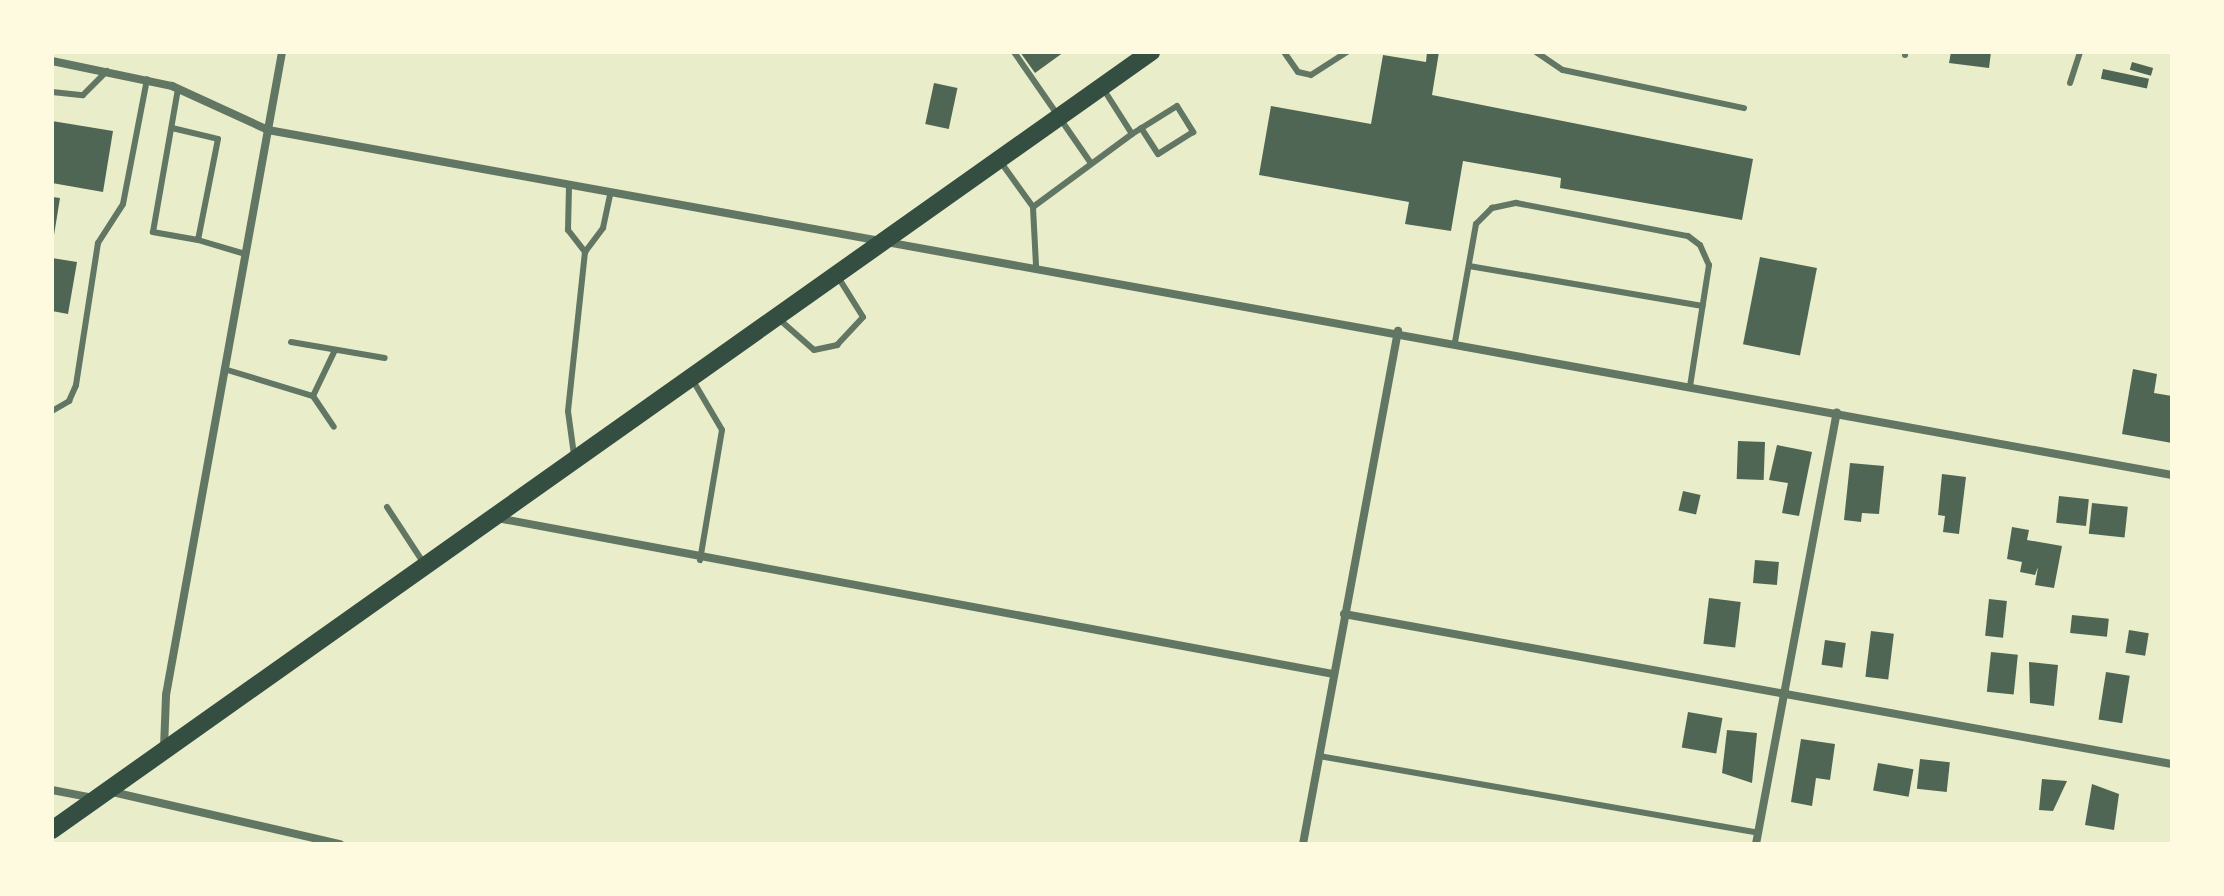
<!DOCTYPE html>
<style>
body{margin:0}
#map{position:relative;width:2224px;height:896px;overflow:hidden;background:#e9edc9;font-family:"Roboto Condensed",sans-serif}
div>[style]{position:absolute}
.building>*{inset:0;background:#4f6655;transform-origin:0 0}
.service>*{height:6px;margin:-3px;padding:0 3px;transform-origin:3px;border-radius:3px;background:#617663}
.minor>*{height:8px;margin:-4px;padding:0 4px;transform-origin:4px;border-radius:4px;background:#617663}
.primary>*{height:18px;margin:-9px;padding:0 9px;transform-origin:9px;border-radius:9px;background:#344e41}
span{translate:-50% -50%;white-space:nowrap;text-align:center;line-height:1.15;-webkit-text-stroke:6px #fefae0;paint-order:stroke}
.frame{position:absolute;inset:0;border:54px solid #fefae0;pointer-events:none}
</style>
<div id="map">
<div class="building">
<i style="clip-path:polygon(1020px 52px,1064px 52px,1035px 73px)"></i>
<i style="clip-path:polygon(1427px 52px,1439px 52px,1432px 95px,1753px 159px,1742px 220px,1560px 188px,1561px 178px,1463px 161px,1451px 231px,1405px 224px,1409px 202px,1259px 175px,1271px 106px,1371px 124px,1383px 55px,1426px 62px)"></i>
<i style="clip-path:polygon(1951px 52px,1991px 52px,1989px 68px,1949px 63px)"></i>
<i style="left:2132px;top:62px;width:22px;height:8px;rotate:16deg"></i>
<i style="left:2103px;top:69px;width:47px;height:10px;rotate:12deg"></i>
<i style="left:934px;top:83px;width:24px;height:42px;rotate:12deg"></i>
<i style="clip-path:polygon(52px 121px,113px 131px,103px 192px,52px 183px)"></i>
<i style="clip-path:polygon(52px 197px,60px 198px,54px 235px,52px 235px)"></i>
<i style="left:1760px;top:257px;width:58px;height:89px;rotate:11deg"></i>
<i style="clip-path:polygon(52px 258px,77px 262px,68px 314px,52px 311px)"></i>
<i style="clip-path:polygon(2133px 369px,2157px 374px,2154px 393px,2172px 396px,2172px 443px,2122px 434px)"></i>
<i style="left:1738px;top:441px;width:27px;height:38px;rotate:2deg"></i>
<i style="clip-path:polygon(1777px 445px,1812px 452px,1799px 516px,1782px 513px,1788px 483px,1769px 480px)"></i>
<i style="clip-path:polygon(1850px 463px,1884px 466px,1879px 514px,1862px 513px,1861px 522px,1844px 520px)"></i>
<i style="clip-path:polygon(1942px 474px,1966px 477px,1959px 534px,1943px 532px,1945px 516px,1938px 515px)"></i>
<i style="left:1683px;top:491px;width:18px;height:20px;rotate:13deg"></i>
<i style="left:2059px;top:496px;width:30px;height:27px;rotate:6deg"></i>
<i style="left:2092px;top:503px;width:36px;height:31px;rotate:6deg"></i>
<i style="clip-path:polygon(2012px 527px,2029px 530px,2027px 540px,2062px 546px,2054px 588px,2035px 585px,2038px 567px,2035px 575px,2020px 572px,2022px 562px,2007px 559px)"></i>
<i style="left:1755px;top:560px;width:24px;height:23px;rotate:5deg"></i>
<i style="left:1709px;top:598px;width:32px;height:46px;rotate:7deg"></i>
<i style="left:1989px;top:599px;width:18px;height:37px;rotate:6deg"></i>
<i style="left:2072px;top:615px;width:37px;height:18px;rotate:6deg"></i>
<i style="left:2129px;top:630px;width:20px;height:23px;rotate:9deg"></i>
<i style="left:1871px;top:631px;width:23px;height:46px;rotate:7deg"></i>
<i style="left:1825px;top:640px;width:21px;height:25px;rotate:8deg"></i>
<i style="left:1991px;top:652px;width:27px;height:40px;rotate:6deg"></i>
<i style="clip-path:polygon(2029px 662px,2058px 665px,2054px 706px,2030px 703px)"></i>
<i style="left:2106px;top:672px;width:24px;height:48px;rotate:9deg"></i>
<i style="left:1688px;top:712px;width:35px;height:36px;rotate:10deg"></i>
<i style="clip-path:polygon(1727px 730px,1757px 733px,1752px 783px,1722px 773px)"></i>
<i style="clip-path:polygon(1801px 739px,1835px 744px,1830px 780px,1816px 778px,1812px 806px,1791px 802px)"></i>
<i style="left:1920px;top:759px;width:30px;height:30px;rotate:6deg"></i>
<i style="left:1878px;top:763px;width:36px;height:28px;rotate:10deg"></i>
<i style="clip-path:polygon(2042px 779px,2067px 781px,2053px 811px,2039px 810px)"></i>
<i style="clip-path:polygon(2092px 784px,2119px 794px,2114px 830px,2085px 825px)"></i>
</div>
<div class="service">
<i style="left:1014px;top:52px;width:135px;rotate:55.3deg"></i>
<i style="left:1284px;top:52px;width:24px;rotate:55deg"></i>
<i style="left:1298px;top:72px;width:13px;rotate:13deg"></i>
<i style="left:1311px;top:75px;width:43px;rotate:-32.6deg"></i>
<i style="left:1536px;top:52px;width:32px;rotate:34deg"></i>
<i style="left:1563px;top:70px;width:185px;rotate:11.9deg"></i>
<i style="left:1905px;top:55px;width:3px;rotate:-90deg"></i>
<i style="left:2070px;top:83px;width:33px;rotate:-72deg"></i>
<i style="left:1104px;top:90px;width:52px;rotate:57.5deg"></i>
<i style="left:52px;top:92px;width:31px;rotate:6deg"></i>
<i style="left:83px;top:95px;width:34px;rotate:-45deg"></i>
<i style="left:172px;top:128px;width:47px;rotate:13.4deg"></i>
<i style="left:218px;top:139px;width:103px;rotate:101.2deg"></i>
<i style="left:198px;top:240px;width:46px;rotate:-169.9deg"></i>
<i style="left:153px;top:232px;width:145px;rotate:-80.1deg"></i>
<i style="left:1000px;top:161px;width:57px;rotate:54.3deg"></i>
<i style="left:569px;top:186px;width:44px;rotate:91.3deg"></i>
<i style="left:568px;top:230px;width:28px;rotate:52deg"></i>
<i style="left:198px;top:240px;width:49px;rotate:16.6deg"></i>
<i style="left:1036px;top:265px;width:58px;rotate:-93deg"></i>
<i style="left:1033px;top:207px;width:123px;rotate:-36.4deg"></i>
<i style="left:1132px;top:134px;width:53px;rotate:-31.9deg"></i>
<i style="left:1177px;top:106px;width:31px;rotate:58deg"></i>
<i style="left:1193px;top:132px;width:41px;rotate:147.8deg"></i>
<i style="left:1158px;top:154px;width:31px;rotate:-123deg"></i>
<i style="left:1469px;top:266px;width:237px;rotate:9.7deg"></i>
<i style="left:780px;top:320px;width:45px;rotate:41.4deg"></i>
<i style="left:814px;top:350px;width:24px;rotate:-12deg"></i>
<i style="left:837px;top:345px;width:38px;rotate:-47deg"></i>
<i style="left:863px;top:317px;width:47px;rotate:-122deg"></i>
<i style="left:291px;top:342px;width:95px;rotate:9.7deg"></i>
<i style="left:1455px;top:342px;width:120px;rotate:-79.9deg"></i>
<i style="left:1476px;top:224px;width:23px;rotate:-45deg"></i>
<i style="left:1492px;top:208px;width:25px;rotate:-12deg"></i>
<i style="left:1516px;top:203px;width:175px;rotate:10.9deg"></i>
<i style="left:1688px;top:236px;width:15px;rotate:37deg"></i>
<i style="left:1700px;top:245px;width:22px;rotate:66deg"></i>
<i style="left:1709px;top:265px;width:122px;rotate:98.9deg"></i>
<i style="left:224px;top:369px;width:93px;rotate:16.9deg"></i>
<i style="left:313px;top:396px;width:37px;rotate:56deg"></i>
<i style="left:692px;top:379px;width:59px;rotate:59.5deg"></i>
<i style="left:722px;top:430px;width:132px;rotate:99.6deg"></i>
<i style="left:313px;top:396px;width:51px;rotate:-64.4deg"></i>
<i style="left:52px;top:411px;width:20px;rotate:-30deg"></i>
<i style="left:69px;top:401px;width:17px;rotate:-66deg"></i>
<i style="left:76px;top:385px;width:144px;rotate:-81.2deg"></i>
<i style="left:98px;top:243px;width:46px;rotate:-57.3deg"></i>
<i style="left:123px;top:204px;width:127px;rotate:-79.1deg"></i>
<i style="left:574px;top:455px;width:44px;rotate:-97.8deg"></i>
<i style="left:568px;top:411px;width:160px;rotate:-83.9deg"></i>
<i style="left:585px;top:252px;width:30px;rotate:-53deg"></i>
<i style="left:603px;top:228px;width:35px;rotate:-78deg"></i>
<i style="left:387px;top:507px;width:69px;rotate:56.8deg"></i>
<i style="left:1319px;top:756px;width:446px;rotate:9.9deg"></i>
</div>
<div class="minor">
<i style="left:52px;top:61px;width:123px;rotate:11.8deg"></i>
<i style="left:172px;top:86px;width:106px;rotate:24.6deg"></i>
<i style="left:268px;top:130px;width:1935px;rotate:10.27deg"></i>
<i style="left:497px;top:518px;width:850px;rotate:10.57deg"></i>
<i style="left:1344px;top:614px;width:841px;rotate:10.27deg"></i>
<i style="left:164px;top:748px;width:53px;rotate:-87.8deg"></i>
<i style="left:166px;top:695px;width:653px;rotate:-79.77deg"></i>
<i style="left:52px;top:790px;width:43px;rotate:10.8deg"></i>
<i style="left:108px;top:791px;width:238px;rotate:12.9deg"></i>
<i style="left:1303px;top:844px;width:522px;rotate:-79.51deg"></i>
<i style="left:1756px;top:844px;width:439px;rotate:-79.4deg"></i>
</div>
<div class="primary">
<i style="left:52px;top:830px;width:1347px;rotate:-35.3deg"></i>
</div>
<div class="frame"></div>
</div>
